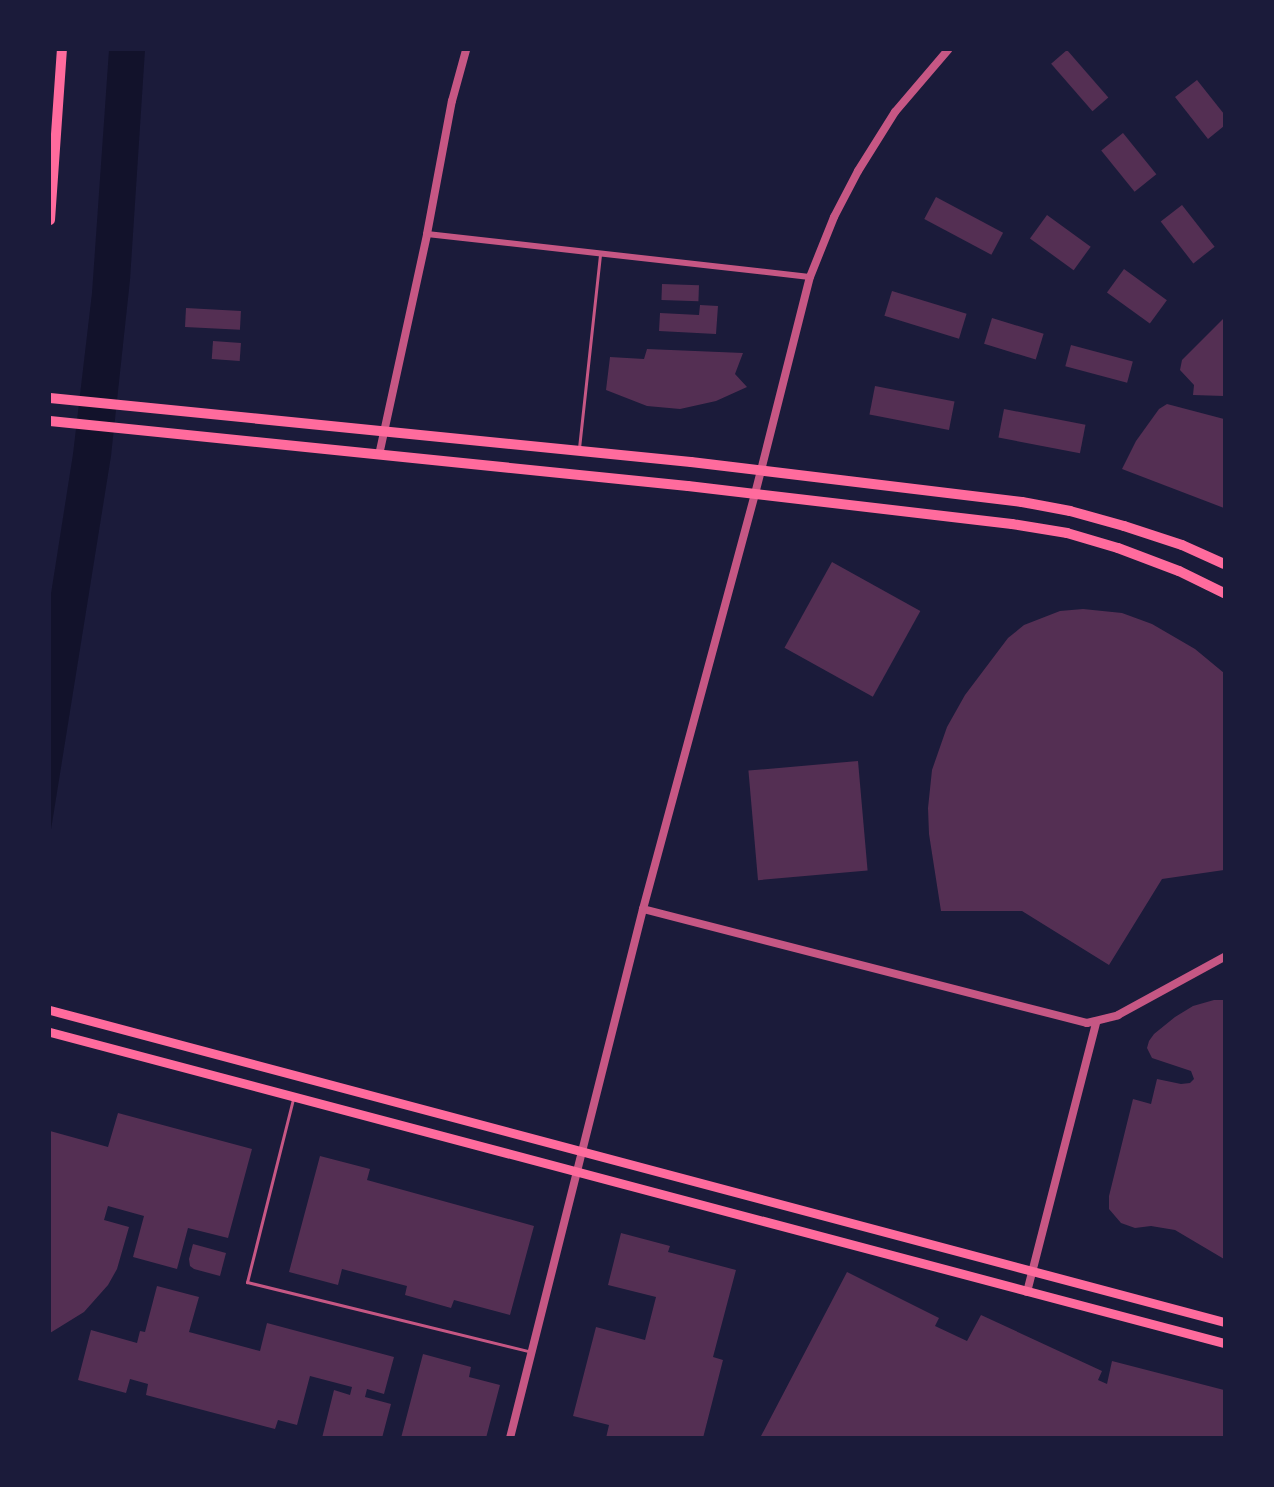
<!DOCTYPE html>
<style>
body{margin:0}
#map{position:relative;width:1274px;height:1487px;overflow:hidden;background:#1b1b3a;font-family:Ubuntu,sans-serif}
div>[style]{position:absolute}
.water>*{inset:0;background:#12122b}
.building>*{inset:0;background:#542f53;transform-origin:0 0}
.service>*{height:3px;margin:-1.5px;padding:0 1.5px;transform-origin:1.5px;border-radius:1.5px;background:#c65784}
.minor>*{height:6px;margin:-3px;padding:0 3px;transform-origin:3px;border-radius:3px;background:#c65784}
.tertiary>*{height:8px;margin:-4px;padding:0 4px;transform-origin:4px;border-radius:4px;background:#c65784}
.secondary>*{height:9px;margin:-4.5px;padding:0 4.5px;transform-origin:4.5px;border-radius:4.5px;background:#ff6b9d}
.primary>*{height:10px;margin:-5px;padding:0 5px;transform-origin:5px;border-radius:5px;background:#ff6b9d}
span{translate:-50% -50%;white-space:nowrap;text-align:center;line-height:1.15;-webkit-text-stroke:6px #1b1b3a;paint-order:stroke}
.frame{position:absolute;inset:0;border:51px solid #1b1b3a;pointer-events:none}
</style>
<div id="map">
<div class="water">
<i style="clip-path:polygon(109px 50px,145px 50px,130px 280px,111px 456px,50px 836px,50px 600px,73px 454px,92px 293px)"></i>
</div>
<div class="building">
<i style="left:1067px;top:50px;width:63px;height:21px;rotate:49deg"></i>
<i style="clip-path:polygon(1197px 80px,1224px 114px,1224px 126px,1208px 139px,1175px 97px)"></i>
<i style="left:1123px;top:133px;width:53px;height:28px;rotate:51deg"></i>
<i style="left:936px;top:197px;width:76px;height:25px;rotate:28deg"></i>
<i style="left:1182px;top:205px;width:53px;height:27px;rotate:52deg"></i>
<i style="left:1047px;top:215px;width:54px;height:29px;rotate:36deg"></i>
<i style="left:1124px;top:269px;width:53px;height:29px;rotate:36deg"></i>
<i style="left:662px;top:284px;width:37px;height:16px;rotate:2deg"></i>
<i style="left:892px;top:291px;width:78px;height:26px;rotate:17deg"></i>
<i style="clip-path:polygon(700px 305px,718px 306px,716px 334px,659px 331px,660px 313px,699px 315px)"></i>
<i style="left:186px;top:308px;width:55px;height:19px;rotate:3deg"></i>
<i style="left:992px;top:318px;width:54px;height:27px;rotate:17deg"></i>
<i style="clip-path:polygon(1224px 318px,1224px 396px,1193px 395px,1194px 385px,1180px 370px,1182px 360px)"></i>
<i style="left:213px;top:341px;width:28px;height:18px;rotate:4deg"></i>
<i style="left:1071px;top:345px;width:64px;height:22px;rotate:15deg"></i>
<i style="clip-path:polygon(647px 349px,743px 353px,735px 374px,747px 387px,716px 401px,680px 409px,647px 406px,606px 390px,610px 357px,644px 359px)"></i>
<i style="left:875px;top:386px;width:81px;height:29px;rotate:11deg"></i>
<i style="clip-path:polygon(1167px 404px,1224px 419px,1224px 508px,1122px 469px,1136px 441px,1159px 409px)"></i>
<i style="left:1004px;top:409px;width:83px;height:29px;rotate:11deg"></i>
<i style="left:832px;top:562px;width:101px;height:98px;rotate:29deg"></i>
<i style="clip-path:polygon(1083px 609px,1122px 613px,1152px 624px,1195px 649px,1224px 673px,1224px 870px,1162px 879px,1109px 965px,1022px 911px,941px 911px,929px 834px,928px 808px,932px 770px,947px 727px,965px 695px,1008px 638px,1024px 625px,1060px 611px)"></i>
<i style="left:858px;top:761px;width:110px;height:110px;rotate:85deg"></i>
<i style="clip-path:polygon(1214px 1000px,1224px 1000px,1224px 1259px,1175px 1230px,1151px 1226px,1135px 1228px,1121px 1223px,1109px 1209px,1109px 1196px,1133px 1099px,1151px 1104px,1157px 1079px,1181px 1084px,1190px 1083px,1194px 1079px,1191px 1071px,1152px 1058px,1147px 1048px,1149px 1041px,1154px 1034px,1175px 1017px,1193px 1006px)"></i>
<i style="clip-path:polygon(118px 1113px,252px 1149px,228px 1238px,188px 1228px,177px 1269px,133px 1257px,144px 1216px,108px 1206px,104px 1220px,129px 1227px,117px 1269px,108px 1285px,84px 1312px,50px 1333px,50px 1131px,108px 1147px)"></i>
<i style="clip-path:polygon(320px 1156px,370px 1169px,367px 1180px,534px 1226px,510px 1315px,454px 1300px,451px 1308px,405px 1295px,407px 1286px,342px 1269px,338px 1285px,289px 1272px)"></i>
<i style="clip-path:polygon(621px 1233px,670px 1246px,668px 1252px,736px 1270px,713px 1357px,723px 1360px,703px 1438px,606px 1438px,609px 1425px,573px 1416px,596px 1327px,645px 1340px,656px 1297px,608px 1285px)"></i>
<i style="clip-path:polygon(193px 1244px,226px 1253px,220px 1276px,194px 1269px,190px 1266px,189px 1259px)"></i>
<i style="clip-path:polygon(847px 1272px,939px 1318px,935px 1326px,967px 1341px,981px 1315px,1102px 1371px,1098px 1380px,1107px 1384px,1112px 1361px,1224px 1390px,1224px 1438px,760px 1438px)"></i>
<i style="clip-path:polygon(157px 1286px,199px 1297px,189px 1332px,260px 1351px,267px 1323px,394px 1357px,384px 1394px,367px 1389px,365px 1397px,391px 1404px,382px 1438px,322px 1438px,334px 1390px,350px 1395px,352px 1387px,310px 1376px,297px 1425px,278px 1420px,275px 1429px,146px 1395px,148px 1384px,130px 1379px,126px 1393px,78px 1380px,91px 1330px,137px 1343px,140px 1331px,145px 1332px)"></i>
<i style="clip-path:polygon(423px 1354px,471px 1367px,469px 1377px,500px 1385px,486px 1438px,401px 1438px)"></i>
</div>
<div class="service">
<i style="left:579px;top:448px;width:194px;rotate:-83.8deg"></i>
<i style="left:293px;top:1099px;width:189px;rotate:104.1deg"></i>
<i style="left:247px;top:1282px;width:292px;rotate:13.8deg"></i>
</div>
<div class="minor">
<i style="left:427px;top:234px;width:385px;rotate:6.4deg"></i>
</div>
<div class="tertiary">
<i style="left:379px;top:455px;width:226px;rotate:-77.7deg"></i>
<i style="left:427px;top:234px;width:135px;rotate:-79.4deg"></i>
<i style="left:452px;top:101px;width:53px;rotate:-74.6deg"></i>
<i style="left:643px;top:909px;width:458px;rotate:14.4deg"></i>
<i style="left:1087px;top:1023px;width:32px;rotate:-14deg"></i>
<i style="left:1118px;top:1015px;width:121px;rotate:-28.7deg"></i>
<i style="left:1027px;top:1292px;width:278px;rotate:-75.6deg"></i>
<i style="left:510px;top:1438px;width:545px;rotate:-75.89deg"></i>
<i style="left:643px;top:909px;width:430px;rotate:-74.9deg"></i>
<i style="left:755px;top:494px;width:224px;rotate:-75.8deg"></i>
<i style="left:810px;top:277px;width:65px;rotate:-68.2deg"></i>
<i style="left:834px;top:217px;width:52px;rotate:-62.4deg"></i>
<i style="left:858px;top:171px;width:70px;rotate:-57.9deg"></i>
<i style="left:895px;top:112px;width:82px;rotate:-49.5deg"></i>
</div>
<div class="secondary">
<i style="left:50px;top:1010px;width:1215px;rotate:14.88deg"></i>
<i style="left:50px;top:1032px;width:1214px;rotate:14.84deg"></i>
</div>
<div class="primary">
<i style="left:50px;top:220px;width:170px;rotate:-86deg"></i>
<i style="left:50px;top:398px;width:644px;rotate:5.7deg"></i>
<i style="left:691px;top:462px;width:333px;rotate:6.9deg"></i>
<i style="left:1022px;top:502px;width:49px;rotate:10.6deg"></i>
<i style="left:1070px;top:511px;width:56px;rotate:15.5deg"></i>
<i style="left:1124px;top:526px;width:61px;rotate:18.1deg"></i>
<i style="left:1182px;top:545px;width:46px;rotate:24.3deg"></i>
<i style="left:50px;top:421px;width:641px;rotate:5.82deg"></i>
<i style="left:688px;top:486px;width:326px;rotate:6.7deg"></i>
<i style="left:1012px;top:524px;width:56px;rotate:9.3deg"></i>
<i style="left:1067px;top:533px;width:53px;rotate:16.4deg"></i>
<i style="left:1118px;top:548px;width:65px;rotate:20.7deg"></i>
<i style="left:1179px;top:571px;width:50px;rotate:26.1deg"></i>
</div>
<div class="frame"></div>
</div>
